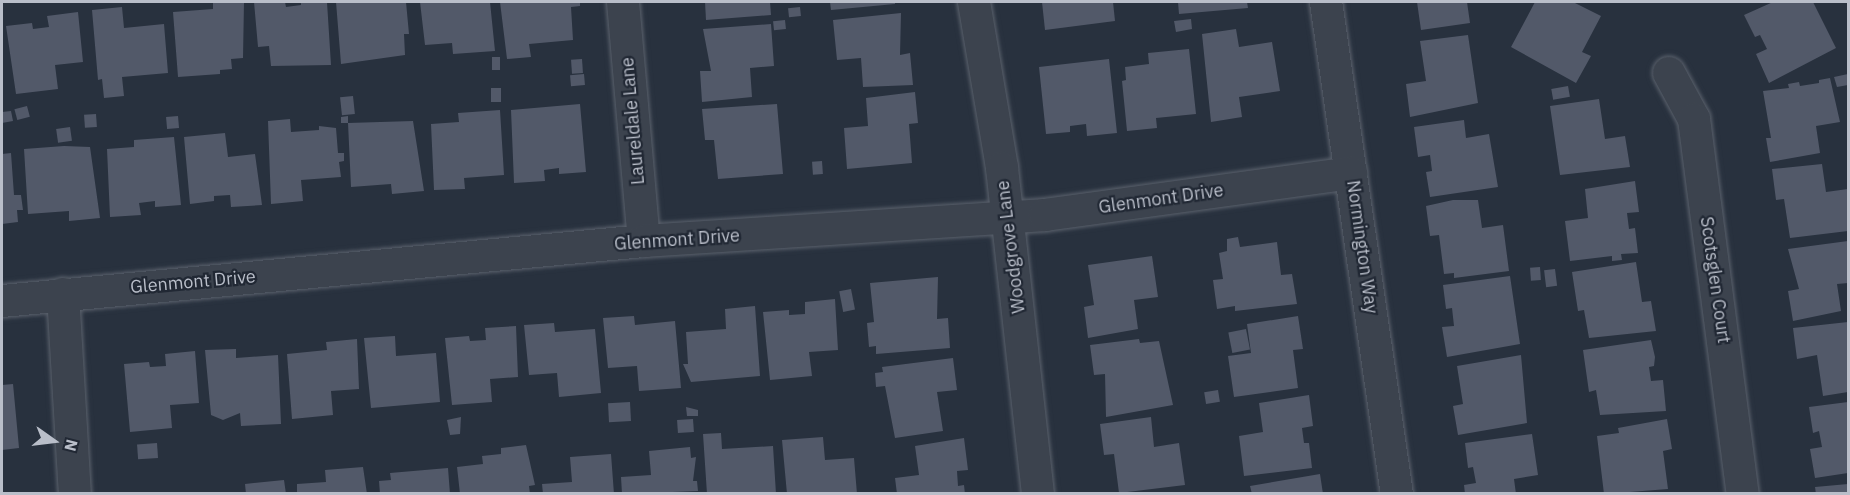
<!DOCTYPE html>
<style>
body{margin:0}
#map{position:relative;width:1850px;height:495px;overflow:hidden;background:#28313e;font-family:"IBM Plex Sans",sans-serif}
div>[style]{position:absolute}
.building>*{inset:0;background:#525969;transform-origin:0 0}
.roads{filter:drop-shadow(0 0 2px #5a616c) drop-shadow(0 0 2px #5a616c)}
.minor>*{height:32px;margin:-16px;padding:0 16px;transform-origin:16px;border-radius:16px;background:#3c434e}
span{translate:-50% -50%;white-space:nowrap;text-align:center;line-height:1.15;-webkit-text-stroke:4.5px #212834;paint-order:stroke}
.street-label{font-size:18px;color:#b9bec9}
.frame{position:absolute;inset:0;border:3px solid #b9bec9;pointer-events:none}
.north{position:absolute;left:24px;top:411px;width:60px;height:60px;-webkit-text-stroke:4px #212834;paint-order:stroke;rotate:104deg;font-size:16px;font-weight:700;line-height:24px;text-align:center;color:#b9bec9}
.north::after{content:'';display:block;margin:auto;width:21px;height:27px;background:#b9bec9;clip-path:polygon(50% 0,100% 100%,50% 72%,0 100%)}
</style>
<div id="map">
<div class="building">
<i style="clip-path:polygon(213px 2px,244px 2px,243px 58px,231px 59px,232px 69px,220px 70px,220px 74px,178px 77px,173px 12px,213px 9px)"></i>
<i style="clip-path:polygon(254px 2px,285px 2px,286px 7px,301px 5px,301px 2px,327px 2px,331px 65px,271px 66px,269px 46px,258px 47px)"></i>
<i style="clip-path:polygon(336px 2px,406px 2px,409px 34px,404px 34px,405px 55px,341px 64px)"></i>
<i style="clip-path:polygon(420px 2px,490px 2px,495px 51px,453px 54px,452px 43px,425px 45px)"></i>
<i style="clip-path:polygon(500px 2px,580px 2px,580px 6px,571px 7px,573px 40px,529px 44px,531px 57px,507px 59px)"></i>
<i style="clip-path:polygon(705px 2px,770px 2px,771px 15px,706px 20px)"></i>
<i style="clip-path:polygon(830px 2px,895px 2px,895px 4px,831px 10px)"></i>
<i style="clip-path:polygon(1042px 2px,1113px 2px,1115px 21px,1045px 30px)"></i>
<i style="clip-path:polygon(1178px 2px,1247px 2px,1248px 8px,1179px 14px)"></i>
<i style="clip-path:polygon(1417px 2px,1467px 2px,1470px 23px,1421px 30px)"></i>
<i style="clip-path:polygon(1535px 2px,1573px 2px,1601px 16px,1582px 52px,1591px 56px,1576px 83px,1511px 47px)"></i>
<i style="clip-path:polygon(1773px 2px,1813px 2px,1836px 48px,1769px 83px,1756px 54px,1767px 49px,1760px 35px,1755px 37px,1744px 15px)"></i>
<i style="clip-path:polygon(122px 7px,124px 28px,164px 24px,168px 73px,122px 77px,124px 96px,104px 98px,102px 79px,98px 80px,92px 10px)"></i>
<i style="left:800px;top:7px;width:9px;height:12px;rotate:84deg"></i>
<i style="clip-path:polygon(78px 12px,83px 62px,55px 65px,58px 89px,16px 94px,6px 26px,32px 23px,33px 29px,49px 27px,47px 16px)"></i>
<i style="clip-path:polygon(901px 13px,900px 55px,910px 53px,913px 85px,863px 87px,861px 58px,837px 60px,833px 20px)"></i>
<i style="clip-path:polygon(1191px 19px,1192px 29px,1176px 32px,1174px 21px)"></i>
<i style="left:785px;top:20px;width:9px;height:12px;rotate:84deg"></i>
<i style="clip-path:polygon(771px 24px,774px 66px,750px 68px,752px 97px,702px 102px,700px 71px,711px 71px,703px 29px)"></i>
<i style="clip-path:polygon(1236px 29px,1239px 47px,1272px 42px,1280px 91px,1239px 97px,1242px 117px,1211px 122px,1202px 34px)"></i>
<i style="clip-path:polygon(1468px 35px,1478px 103px,1410px 117px,1406px 84px,1426px 81px,1420px 41px)"></i>
<i style="clip-path:polygon(1189px 49px,1196px 114px,1156px 118px,1157px 128px,1127px 131px,1122px 81px,1126px 80px,1125px 67px,1149px 64px,1148px 53px)"></i>
<i style="left:492px;top:57px;width:8px;height:13px"></i>
<i style="left:582px;top:59px;width:14px;height:11px;rotate:86deg"></i>
<i style="clip-path:polygon(1109px 59px,1117px 133px,1087px 136px,1086px 124px,1070px 126px,1070px 132px,1046px 134px,1039px 67px)"></i>
<i style="left:584px;top:74px;width:11px;height:14px;rotate:85deg"></i>
<i style="clip-path:polygon(1848px 74px,1848px 85px,1837px 87px,1834px 77px)"></i>
<i style="clip-path:polygon(1830px 78px,1840px 122px,1816px 126px,1820px 153px,1770px 162px,1766px 138px,1771px 138px,1763px 91px,1789px 88px,1788px 84px,1799px 82px,1800px 86px,1819px 83px,1819px 80px)"></i>
<i style="left:1568px;top:86px;width:11px;height:17px;rotate:80deg"></i>
<i style="left:491px;top:88px;width:10px;height:14px"></i>
<i style="clip-path:polygon(915px 92px,918px 123px,909px 124px,912px 163px,847px 169px,844px 128px,868px 126px,866px 98px)"></i>
<i style="left:353px;top:96px;width:18px;height:13px;rotate:84deg"></i>
<i style="clip-path:polygon(1599px 99px,1605px 139px,1625px 136px,1630px 167px,1560px 175px,1550px 106px)"></i>
<i style="clip-path:polygon(580px 104px,586px 172px,559px 174px,559px 168px,544px 170px,545px 181px,514px 183px,511px 110px)"></i>
<i style="clip-path:polygon(777px 104px,783px 174px,718px 179px,714px 140px,705px 140px,702px 109px)"></i>
<i style="left:27px;top:106px;width:11px;height:13px;rotate:75deg"></i>
<i style="clip-path:polygon(500px 110px,504px 175px,464px 178px,465px 189px,434px 190px,431px 124px,459px 122px,458px 113px)"></i>
<i style="clip-path:polygon(11px 111px,13px 121px,2px 123px,2px 112px)"></i>
<i style="left:96px;top:114px;width:13px;height:12px;rotate:86deg"></i>
<i style="left:178px;top:116px;width:12px;height:12px;rotate:85deg"></i>
<i style="clip-path:polygon(348px 116px,348px 123px,413px 121px,424px 191px,392px 194px,391px 184px,351px 187px,348px 123px,341px 123px,341px 117px)"></i>
<i style="clip-path:polygon(290px 119px,291px 132px,319px 130px,319px 126px,336px 128px,338px 153px,344px 153px,344px 161px,339px 162px,341px 177px,301px 180px,303px 201px,271px 204px,268px 121px)"></i>
<i style="clip-path:polygon(1464px 120px,1466px 138px,1489px 134px,1498px 187px,1430px 197px,1426px 172px,1432px 171px,1430px 155px,1418px 157px,1414px 127px)"></i>
<i style="left:70px;top:127px;width:14px;height:14px;rotate:82deg"></i>
<i style="clip-path:polygon(225px 133px,228px 157px,255px 154px,262px 205px,231px 207px,230px 195px,214px 196px,214px 201px,190px 204px,184px 137px)"></i>
<i style="clip-path:polygon(174px 137px,181px 205px,155px 207px,155px 201px,139px 203px,141px 215px,110px 217px,107px 149px,134px 147px,134px 140px)"></i>
<i style="clip-path:polygon(64px 146px,90px 147px,100px 218px,69px 221px,69px 211px,28px 214px,24px 149px)"></i>
<i style="clip-path:polygon(11px 153px,14px 195px,21px 195px,23px 210px,17px 210px,18px 222px,2px 224px,2px 154px)"></i>
<i style="left:822px;top:161px;width:13px;height:10px;rotate:86deg"></i>
<i style="clip-path:polygon(1822px 164px,1826px 192px,1848px 189px,1848px 231px,1790px 238px,1784px 199px,1776px 200px,1772px 169px)"></i>
<i style="clip-path:polygon(1635px 181px,1639px 212px,1627px 213px,1629px 229px,1635px 228px,1638px 253px,1621px 254px,1622px 260px,1612px 261px,1612px 256px,1570px 261px,1565px 221px,1588px 218px,1585px 189px)"></i>
<i style="clip-path:polygon(1453px 200px,1478px 200px,1482px 228px,1503px 225px,1509px 271px,1454px 278px,1454px 273px,1444px 274px,1439px 235px,1430px 236px,1426px 206px)"></i>
<i style="clip-path:polygon(1238px 237px,1240px 247px,1277px 242px,1281px 275px,1292px 274px,1297px 304px,1235px 311px,1235px 306px,1217px 309px,1213px 280px,1223px 279px,1219px 253px,1227px 251px,1227px 239px)"></i>
<i style="clip-path:polygon(1848px 241px,1848px 283px,1837px 284px,1841px 311px,1793px 321px,1788px 291px,1799px 289px,1788px 249px)"></i>
<i style="clip-path:polygon(1152px 256px,1158px 297px,1134px 300px,1138px 329px,1088px 338px,1084px 307px,1094px 305px,1088px 265px)"></i>
<i style="clip-path:polygon(1636px 262px,1642px 302px,1651px 301px,1656px 331px,1589px 338px,1584px 310px,1578px 311px,1572px 272px)"></i>
<i style="left:1540px;top:267px;width:13px;height:10px;rotate:86deg"></i>
<i style="left:1555px;top:269px;width:17px;height:11px;rotate:83deg"></i>
<i style="clip-path:polygon(1510px 276px,1520px 344px,1447px 357px,1442px 327px,1454px 326px,1452px 308px,1446px 309px,1443px 285px)"></i>
<i style="clip-path:polygon(938px 277px,937px 319px,948px 318px,950px 348px,876px 354px,876px 346px,869px 347px,867px 323px,874px 322px,870px 283px)"></i>
<i style="left:851px;top:289px;width:21px;height:12px;rotate:79deg"></i>
<i style="clip-path:polygon(835px 299px,838px 350px,809px 352px,812px 376px,770px 380px,763px 312px,789px 310px,789px 315px,805px 314px,805px 302px)"></i>
<i style="clip-path:polygon(755px 306px,760px 376px,691px 382px,683px 364px,688px 364px,686px 332px,726px 329px,725px 309px)"></i>
<i style="clip-path:polygon(634px 316px,635px 325px,675px 321px,681px 388px,639px 391px,637px 366px,608px 368px,603px 318px)"></i>
<i style="clip-path:polygon(1298px 316px,1303px 349px,1293px 350px,1298px 388px,1234px 397px,1228px 356px,1251px 353px,1247px 324px)"></i>
<i style="clip-path:polygon(1848px 322px,1848px 392px,1823px 396px,1817px 355px,1797px 359px,1793px 328px)"></i>
<i style="clip-path:polygon(554px 323px,555px 332px,595px 329px,601px 393px,559px 397px,557px 373px,529px 375px,524px 325px)"></i>
<i style="clip-path:polygon(516px 326px,518px 377px,490px 379px,492px 402px,452px 405px,445px 338px,469px 336px,470px 341px,486px 340px,485px 328px)"></i>
<i style="left:1246px;top:329px;width:21px;height:18px;rotate:79deg"></i>
<i style="clip-path:polygon(395px 336px,396px 356px,436px 353px,440px 402px,371px 408px,364px 338px)"></i>
<i style="clip-path:polygon(357px 339px,359px 389px,331px 391px,333px 415px,292px 419px,287px 354px,327px 350px,326px 342px)"></i>
<i style="clip-path:polygon(1139px 339px,1140px 343px,1159px 341px,1173px 405px,1106px 417px,1105px 374px,1094px 375px,1090px 345px)"></i>
<i style="clip-path:polygon(1651px 340px,1655px 357px,1654px 366px,1649px 367px,1651px 381px,1663px 380px,1666px 411px,1600px 415px,1596px 390px,1589px 392px,1583px 350px)"></i>
<i style="clip-path:polygon(236px 349px,236px 358px,278px 355px,281px 424px,241px 426px,240px 413px,223px 420px,211px 415px,205px 350px)"></i>
<i style="clip-path:polygon(195px 351px,199px 403px,170px 405px,172px 428px,130px 432px,124px 364px,149px 362px,150px 367px,166px 366px,165px 354px)"></i>
<i style="clip-path:polygon(1521px 355px,1527px 423px,1458px 435px,1453px 406px,1463px 404px,1457px 366px)"></i>
<i style="clip-path:polygon(953px 358px,957px 390px,937px 392px,943px 431px,895px 438px,885px 386px,876px 387px,875px 373px,883px 372px,882px 367px)"></i>
<i style="clip-path:polygon(13px 384px,19px 448px,2px 450px,2px 385px)"></i>
<i style="left:1218px;top:390px;width:12px;height:14px;rotate:81deg"></i>
<i style="clip-path:polygon(1309px 395px,1313px 426px,1302px 428px,1304px 443px,1309px 443px,1312px 468px,1244px 476px,1239px 436px,1263px 432px,1259px 403px)"></i>
<i style="left:630px;top:402px;width:19px;height:22px;rotate:87deg"></i>
<i style="clip-path:polygon(1848px 402px,1848px 473px,1815px 478px,1810px 449px,1822px 447px,1819px 431px,1813px 433px,1809px 407px)"></i>
<i style="clip-path:polygon(686px 407px,698px 410px,698px 416px,687px 416px)"></i>
<i style="clip-path:polygon(461px 417px,460px 434px,450px 435px,447px 420px)"></i>
<i style="clip-path:polygon(1151px 417px,1154px 447px,1179px 443px,1185px 485px,1119px 493px,1114px 454px,1104px 455px,1100px 424px)"></i>
<i style="left:693px;top:419px;width:13px;height:16px;rotate:86deg"></i>
<i style="clip-path:polygon(1667px 419px,1672px 449px,1663px 451px,1668px 489px,1604px 494px,1597px 436px,1619px 433px,1618px 428px)"></i>
<i style="clip-path:polygon(721px 433px,722px 449px,773px 446px,776px 494px,707px 494px,703px 434px)"></i>
<i style="clip-path:polygon(1532px 434px,1538px 475px,1514px 479px,1516px 494px,1465px 494px,1464px 485px,1476px 483px,1473px 467px,1468px 468px,1465px 443px)"></i>
<i style="clip-path:polygon(823px 437px,825px 460px,854px 458px,857px 494px,787px 494px,782px 440px)"></i>
<i style="clip-path:polygon(964px 438px,968px 470px,957px 471px,958px 486px,964px 485px,965px 494px,897px 494px,895px 478px,919px 475px,915px 446px)"></i>
<i style="left:157px;top:443px;width:15px;height:20px;rotate:86deg"></i>
<i style="clip-path:polygon(526px 445px,535px 485px,529px 486px,530px 494px,460px 494px,457px 467px,483px 464px,482px 456px,501px 454px,501px 448px)"></i>
<i style="clip-path:polygon(690px 447px,691px 458px,696px 457px,693px 481px,697px 481px,698px 491px,622px 494px,621px 477px,651px 475px,649px 451px)"></i>
<i style="clip-path:polygon(611px 454px,614px 494px,543px 494px,542px 484px,572px 482px,570px 457px)"></i>
<i style="clip-path:polygon(363px 467px,367px 494px,297px 494px,297px 484px,326px 482px,325px 470px)"></i>
<i style="clip-path:polygon(448px 468px,450px 494px,380px 494px,379px 481px,391px 480px,390px 473px)"></i>
<i style="clip-path:polygon(1320px 474px,1323px 494px,1252px 494px,1250px 486px)"></i>
<i style="clip-path:polygon(284px 480px,286px 494px,246px 494px,245px 484px)"></i>
<i style="clip-path:polygon(1848px 484px,1848px 494px,1816px 494px,1815px 487px)"></i>
</div>
<div class="roads">
<div class="minor">
<i style="left:623px;top:2px;width:240px;rotate:85deg"></i>
<i style="left:974px;top:2px;width:168px;rotate:80.4deg"></i>
<i style="left:1002px;top:168px;width:328px;rotate:83.7deg"></i>
<i style="left:1326px;top:2px;width:497px;rotate:81.8deg"></i>
<i style="left:1669px;top:73px;width:52px;rotate:61.5deg"></i>
<i style="left:1694px;top:119px;width:378px;rotate:82.6deg"></i>
<i style="left:63px;top:294px;width:200px;rotate:86.6deg"></i>
<i style="left:2px;top:301px;width:645px;rotate:-5.34deg"></i>
<i style="left:644px;top:241px;width:402px;rotate:-3.7deg"></i>
<i style="left:1045px;top:215px;width:309px;rotate:-7.8deg"></i>
</div>
</div>
<div class="street-label">
<span style="left:633px;top:121px;rotate:-95deg">Laureldale Lane</span>
<span style="left:1161px;top:199px;rotate:-8deg">Glenmont Drive</span>
<span style="left:677px;top:240px;rotate:-4deg">Glenmont Drive</span>
<span style="left:1011px;top:247px;rotate:-97deg">Woodgrove Lane</span>
<span style="left:1362px;top:247px;rotate:82deg">Normington Way</span>
<span style="left:1715px;top:280px;rotate:82deg">Scotsglen Court</span>
<span style="left:193px;top:282px;rotate:-5deg">Glenmont Drive</span>
</div>
<div class="frame"></div>
<div class="north">N</div>
</div>
